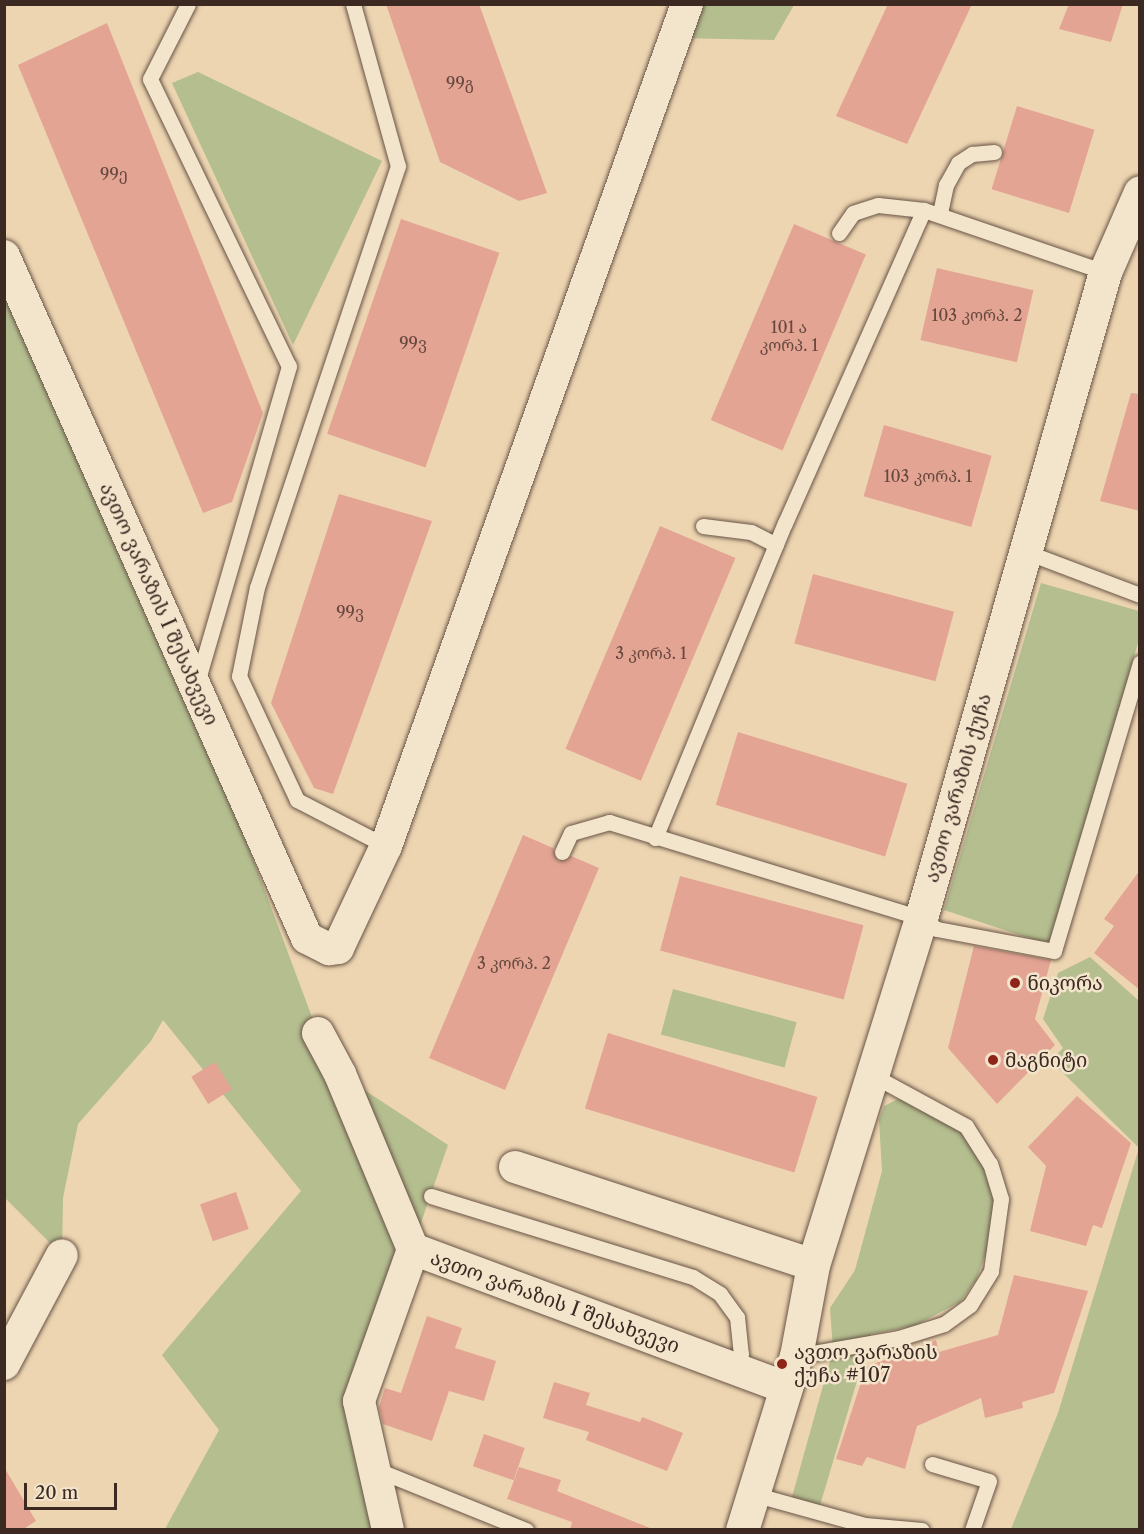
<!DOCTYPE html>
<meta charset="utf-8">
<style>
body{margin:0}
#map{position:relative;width:1144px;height:1534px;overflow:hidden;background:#edd5b1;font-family:"Libre Caslon Text","Noto Serif Georgian",serif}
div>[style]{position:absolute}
.green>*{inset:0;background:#b4be8f;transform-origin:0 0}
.building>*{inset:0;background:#e4a493;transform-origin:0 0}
.roads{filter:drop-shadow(0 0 2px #685446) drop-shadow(0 0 2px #685446)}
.service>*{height:15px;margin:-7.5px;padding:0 7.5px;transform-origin:7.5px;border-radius:7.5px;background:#f3e4cc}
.minor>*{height:32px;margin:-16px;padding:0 16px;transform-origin:16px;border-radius:16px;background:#f3e4cc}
.tertiary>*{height:33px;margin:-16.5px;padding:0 16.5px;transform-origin:16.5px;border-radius:16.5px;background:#f3e4cc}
.dots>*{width:16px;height:16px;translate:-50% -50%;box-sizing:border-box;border:3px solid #f3e4cc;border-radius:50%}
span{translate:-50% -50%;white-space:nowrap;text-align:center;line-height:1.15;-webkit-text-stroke:5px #f3e4cc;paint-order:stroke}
.number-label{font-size:16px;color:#66483e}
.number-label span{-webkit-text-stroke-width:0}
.street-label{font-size:20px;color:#3c2922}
.poi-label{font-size:20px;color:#3c2922}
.left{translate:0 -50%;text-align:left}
.frame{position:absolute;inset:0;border:6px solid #3c2922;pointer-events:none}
.scale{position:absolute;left:24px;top:1483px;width:93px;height:27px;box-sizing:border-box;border:3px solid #3c2922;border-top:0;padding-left:8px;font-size:18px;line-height:21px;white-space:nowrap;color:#3c2922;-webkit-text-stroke:4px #f3e4cc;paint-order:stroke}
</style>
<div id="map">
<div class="green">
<i style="clip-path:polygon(687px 5px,794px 5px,774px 40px,673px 38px)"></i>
<i style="clip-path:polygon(198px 72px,382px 161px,293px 345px,172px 83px)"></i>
<i style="clip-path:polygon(4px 243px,208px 738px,322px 1044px,340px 1074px,448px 1145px,359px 1401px,388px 1529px,165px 1529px,219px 1430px,162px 1355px,301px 1191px,163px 1020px,151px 1041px,78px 1124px,63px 1198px,62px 1255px,5px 1198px)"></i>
<i style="clip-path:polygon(1041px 583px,1139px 611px,1139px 639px,1053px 946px,944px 910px)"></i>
<i style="clip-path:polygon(1090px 957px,1139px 1001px,1139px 1529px,1011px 1529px,1058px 1413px,1139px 1148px,1051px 1061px,1063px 1048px,1043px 1019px,1058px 973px)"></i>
<i style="left:673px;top:989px;width:128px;height:47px;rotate:15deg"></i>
<i style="clip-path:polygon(904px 1096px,959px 1129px,983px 1162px,995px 1201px,993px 1235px,976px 1280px,960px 1302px,914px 1326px,871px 1334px,818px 1512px,790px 1504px,833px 1350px,830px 1308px,855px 1270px,882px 1171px,879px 1120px,884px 1106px)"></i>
</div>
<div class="building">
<i style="clip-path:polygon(386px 4px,479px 4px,547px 193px,519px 201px,440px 162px)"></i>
<i style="clip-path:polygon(888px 4px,972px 4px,907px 144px,836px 116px)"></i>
<i style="clip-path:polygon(1069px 4px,1123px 4px,1111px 42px,1059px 29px)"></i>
<i style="clip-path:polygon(107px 23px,263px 413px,232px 502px,203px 513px,18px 65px)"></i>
<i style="left:1017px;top:106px;width:81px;height:87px;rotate:17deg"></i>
<i style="left:401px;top:219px;width:104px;height:227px;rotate:19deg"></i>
<i style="left:794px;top:224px;width:78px;height:213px;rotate:23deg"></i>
<i style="left:937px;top:268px;width:99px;height:74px;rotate:13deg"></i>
<i style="clip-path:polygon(1131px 393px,1140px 394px,1140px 511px,1100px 501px)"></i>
<i style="left:884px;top:425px;width:112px;height:74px;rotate:16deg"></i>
<i style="clip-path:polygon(339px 494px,432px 521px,333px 794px,314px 788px,271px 703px)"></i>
<i style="left:660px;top:526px;width:82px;height:242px;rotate:23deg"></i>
<i style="left:813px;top:574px;width:146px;height:72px;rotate:15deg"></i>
<i style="left:738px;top:732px;width:177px;height:76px;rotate:17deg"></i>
<i style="clip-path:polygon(523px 835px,553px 848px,558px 861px,571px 856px,599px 868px,505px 1090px,429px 1058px)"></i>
<i style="clip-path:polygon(1140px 870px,1140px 990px,1094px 953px,1114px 926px,1104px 919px)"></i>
<i style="left:680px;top:876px;width:190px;height:77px;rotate:15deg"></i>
<i style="clip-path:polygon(974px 946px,1051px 960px,1035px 1019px,1055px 1045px,997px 1104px,948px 1048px)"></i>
<i style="left:608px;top:1033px;width:219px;height:79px;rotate:17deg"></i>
<i style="left:215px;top:1062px;width:32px;height:28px;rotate:58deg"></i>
<i style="clip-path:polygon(1077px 1096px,1131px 1143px,1102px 1228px,1093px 1225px,1086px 1246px,1030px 1231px,1046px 1166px,1028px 1147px)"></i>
<i style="left:236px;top:1192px;width:39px;height:38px;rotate:71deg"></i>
<i style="clip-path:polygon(1014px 1275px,1088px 1291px,1054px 1393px,1022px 1402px,1023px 1408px,985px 1418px,981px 1398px,917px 1426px,905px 1469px,867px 1457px,862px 1466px,836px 1459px,866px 1367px,936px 1340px,939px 1352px,998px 1335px)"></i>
<i style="clip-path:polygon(427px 1316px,462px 1328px,455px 1348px,496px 1361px,484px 1401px,449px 1391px,432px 1441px,383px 1424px,379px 1407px,385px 1388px,401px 1393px)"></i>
<i style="clip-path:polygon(554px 1382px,590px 1393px,586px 1405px,640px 1422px,642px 1417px,683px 1433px,667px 1471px,586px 1440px,589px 1432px,543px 1418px)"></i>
<i style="left:484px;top:1434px;width:43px;height:34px;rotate:19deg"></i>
<i style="clip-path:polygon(4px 1467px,36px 1521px,22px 1530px,4px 1530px)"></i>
<i style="clip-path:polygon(519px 1467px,561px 1480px,557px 1491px,655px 1530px,570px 1530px,572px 1522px,507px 1499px)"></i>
</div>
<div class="roads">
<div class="service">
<i style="left:188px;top:4px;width:84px;rotate:116.9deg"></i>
<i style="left:150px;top:79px;width:319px;rotate:64.2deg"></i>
<i style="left:289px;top:366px;width:329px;rotate:106.2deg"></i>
<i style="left:353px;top:4px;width:168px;rotate:74.5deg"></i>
<i style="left:398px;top:166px;width:444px;rotate:108.5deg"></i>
<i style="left:257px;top:587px;width:91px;rotate:101.4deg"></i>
<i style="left:239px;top:676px;width:137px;rotate:64.9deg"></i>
<i style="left:297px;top:800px;width:100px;rotate:27.3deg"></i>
<i style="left:940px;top:213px;width:29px;rotate:-78deg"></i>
<i style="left:946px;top:185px;width:25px;rotate:-61deg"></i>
<i style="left:958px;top:163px;width:17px;rotate:-33deg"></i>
<i style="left:972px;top:154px;width:22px;rotate:-5deg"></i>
<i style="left:839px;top:233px;width:24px;rotate:-55deg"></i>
<i style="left:853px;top:213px;width:26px;rotate:-18deg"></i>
<i style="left:878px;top:205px;width:46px;rotate:6.2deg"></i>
<i style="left:703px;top:526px;width:48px;rotate:7.1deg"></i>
<i style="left:751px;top:532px;width:28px;rotate:27deg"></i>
<i style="left:1026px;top:552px;width:122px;rotate:20.7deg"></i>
<i style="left:655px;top:838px;width:341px;rotate:-67.6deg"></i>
<i style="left:785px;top:523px;width:342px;rotate:-66.1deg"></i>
<i style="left:924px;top:210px;width:191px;rotate:18.9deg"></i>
<i style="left:562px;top:852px;width:21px;rotate:-65deg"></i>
<i style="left:571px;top:833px;width:40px;rotate:-16deg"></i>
<i style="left:609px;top:822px;width:326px;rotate:17.1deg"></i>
<i style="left:921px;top:918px;width:19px;rotate:35deg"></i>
<i style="left:937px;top:929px;width:119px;rotate:10.6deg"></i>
<i style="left:1054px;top:951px;width:301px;rotate:-73.4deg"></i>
<i style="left:431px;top:1196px;width:274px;rotate:17.2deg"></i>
<i style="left:693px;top:1277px;width:32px;rotate:32deg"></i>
<i style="left:720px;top:1294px;width:29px;rotate:54deg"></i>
<i style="left:737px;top:1317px;width:37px;rotate:84deg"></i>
<i style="left:741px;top:1354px;width:16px;rotate:112deg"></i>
<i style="left:796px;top:1356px;width:105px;rotate:-9.9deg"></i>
<i style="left:899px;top:1338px;width:47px;rotate:-17.3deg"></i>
<i style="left:944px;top:1324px;width:32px;rotate:-36deg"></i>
<i style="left:970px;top:1305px;width:40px;rotate:-58deg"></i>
<i style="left:991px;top:1271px;width:73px;rotate:-82.1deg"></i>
<i style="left:1001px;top:1199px;width:37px;rotate:-107deg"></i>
<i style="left:990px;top:1164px;width:45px;rotate:-122.3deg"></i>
<i style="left:966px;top:1126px;width:107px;rotate:-151.5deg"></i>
<i style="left:932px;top:1464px;width:59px;rotate:16.6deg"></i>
<i style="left:989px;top:1481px;width:52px;rotate:109.1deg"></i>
<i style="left:375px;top:1469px;width:163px;rotate:22deg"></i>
<i style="left:753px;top:1494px;width:116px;rotate:15.5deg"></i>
<i style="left:865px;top:1525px;width:57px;rotate:5deg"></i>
</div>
<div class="minor">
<i style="left:4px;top:256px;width:746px;rotate:66.05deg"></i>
<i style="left:307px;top:938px;width:25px;rotate:27deg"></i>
<i style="left:329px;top:949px;width:9px;rotate:-6deg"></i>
<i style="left:338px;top:948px;width:113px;rotate:-64.8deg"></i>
<i style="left:386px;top:846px;width:894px;rotate:-70.33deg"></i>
<i style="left:318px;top:1033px;width:47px;rotate:61.8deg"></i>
<i style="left:340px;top:1074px;width:190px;rotate:67.4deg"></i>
<i style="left:413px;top:1249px;width:397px;rotate:20.4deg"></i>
<i style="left:515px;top:1167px;width:314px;rotate:18.2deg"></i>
<i style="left:4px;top:1364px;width:123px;rotate:-62deg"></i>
<i style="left:388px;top:1530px;width:132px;rotate:-102.7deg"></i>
<i style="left:359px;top:1401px;width:161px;rotate:-70.4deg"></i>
</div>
<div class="tertiary">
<i style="left:742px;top:1530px;width:182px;rotate:-72.8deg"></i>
<i style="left:796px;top:1356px;width:93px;rotate:-79.4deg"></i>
<i style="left:813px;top:1265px;width:363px;rotate:-72.7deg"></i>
<i style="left:921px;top:918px;width:672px;rotate:-74.1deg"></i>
<i style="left:1105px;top:272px;width:87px;rotate:-66.4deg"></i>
</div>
</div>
<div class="dots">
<i style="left:1015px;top:983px;background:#8f2418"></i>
<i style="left:993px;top:1060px;background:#8f2418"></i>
<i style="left:782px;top:1364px;background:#8f2418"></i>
</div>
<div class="number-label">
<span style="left:460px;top:83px">99გ</span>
<span style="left:114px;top:174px">99ე</span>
<span style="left:977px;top:315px">103 კორპ. 2</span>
<span style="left:789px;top:336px">101 ა<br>კორპ. 1</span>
<span style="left:413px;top:343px">99ვ</span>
<span style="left:928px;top:476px">103 კორპ. 1</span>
<span style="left:350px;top:612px">99ვ</span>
<span style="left:651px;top:653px">3 კორპ. 1</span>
<span style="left:514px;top:963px">3 კორპ. 2</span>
</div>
<div class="street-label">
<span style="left:159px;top:604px;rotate:66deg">ავთო ვარაზის I შესახვევი</span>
<span style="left:958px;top:788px;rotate:-74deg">ავთო ვარაზის ქუჩა</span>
<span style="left:555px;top:1302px;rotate:20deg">ავთო ვარაზის I შესახვევი</span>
</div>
<div class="poi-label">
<span class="left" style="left:1027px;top:983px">ნიკორა</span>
<span class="left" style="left:1005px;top:1060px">მაგნიტი</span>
<span class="left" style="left:794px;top:1364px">ავთო ვარაზის<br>ქუჩა #107</span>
</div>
<div class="frame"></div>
<div class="scale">20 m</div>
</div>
